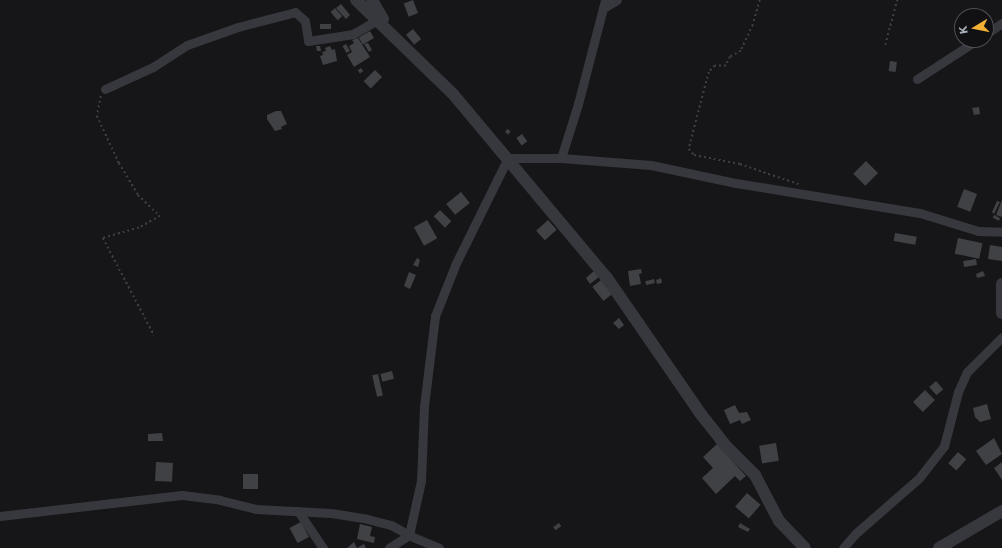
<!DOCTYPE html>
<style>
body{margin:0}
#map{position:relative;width:1002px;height:548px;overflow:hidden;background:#161618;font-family:"Golos Text",sans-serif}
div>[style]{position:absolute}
.building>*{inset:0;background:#404145;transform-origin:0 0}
.path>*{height:1.5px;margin-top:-0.75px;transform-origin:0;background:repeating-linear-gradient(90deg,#3d3f44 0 2px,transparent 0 5px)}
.minor>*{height:9px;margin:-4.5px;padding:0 4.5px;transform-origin:4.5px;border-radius:4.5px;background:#37383d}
.tertiary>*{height:12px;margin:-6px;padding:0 6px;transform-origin:6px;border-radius:6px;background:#37383d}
span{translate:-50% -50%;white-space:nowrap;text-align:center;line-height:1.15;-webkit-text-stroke:3px #111113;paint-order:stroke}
.north{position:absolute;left:954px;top:8px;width:40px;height:40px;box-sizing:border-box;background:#111113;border:1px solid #4d4f55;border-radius:50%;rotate:260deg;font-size:11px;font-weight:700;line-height:16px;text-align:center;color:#a8adb8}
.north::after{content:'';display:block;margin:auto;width:14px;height:18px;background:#f2b134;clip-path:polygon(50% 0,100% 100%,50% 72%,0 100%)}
</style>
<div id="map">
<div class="building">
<i style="left:413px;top:0;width:14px;height:10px;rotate:69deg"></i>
<i style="clip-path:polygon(341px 4px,350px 15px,346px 19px,336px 8px)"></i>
<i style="left:335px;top:8px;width:11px;height:6px;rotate:49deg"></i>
<i style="left:331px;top:24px;width:5px;height:11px;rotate:90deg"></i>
<i style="left:413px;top:29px;width:13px;height:9px;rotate:51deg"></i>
<i style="left:370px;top:31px;width:8px;height:13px;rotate:60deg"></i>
<i style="clip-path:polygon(358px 38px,370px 57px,354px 67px,347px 55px,352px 52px,349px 46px,354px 43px,352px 40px)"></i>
<i style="clip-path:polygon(368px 43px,372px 50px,369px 52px,364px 44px)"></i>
<i style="left:346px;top:44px;width:8px;height:4px;rotate:60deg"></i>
<i style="clip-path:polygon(316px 46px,320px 46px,321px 51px,317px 51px)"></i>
<i style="clip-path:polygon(330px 46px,332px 50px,335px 49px,337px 61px,323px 65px,320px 56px,323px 55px,322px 52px,326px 51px,325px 48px)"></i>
<i style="left:890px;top:61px;width:7px;height:10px;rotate:8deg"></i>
<i style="left:361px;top:68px;width:4px;height:4px;rotate:56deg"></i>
<i style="left:375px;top:70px;width:10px;height:16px;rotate:45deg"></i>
<i style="clip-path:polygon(979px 107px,980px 114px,974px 115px,972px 108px)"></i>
<i style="clip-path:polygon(276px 111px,281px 111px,287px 124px,281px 127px,282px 129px,275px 131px,267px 119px,267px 115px)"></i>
<i style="left:507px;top:129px;width:4px;height:4px;rotate:27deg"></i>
<i style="left:522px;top:134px;width:9px;height:7px;rotate:54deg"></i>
<i style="left:866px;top:161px;width:17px;height:18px;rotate:45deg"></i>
<i style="left:964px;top:189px;width:14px;height:19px;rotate:21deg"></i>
<i style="left:461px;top:192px;width:14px;height:19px;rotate:51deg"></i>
<i style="clip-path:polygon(1002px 200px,1002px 217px,996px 215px)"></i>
<i style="clip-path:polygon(997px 201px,1000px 202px,994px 214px,992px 212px)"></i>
<i style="left:440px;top:210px;width:16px;height:9px;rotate:45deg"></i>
<i style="left:994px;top:215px;width:7px;height:3px;rotate:27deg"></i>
<i style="left:427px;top:220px;width:21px;height:15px;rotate:61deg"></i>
<i style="left:548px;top:220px;width:13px;height:16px;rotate:48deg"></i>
<i style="left:895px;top:233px;width:22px;height:8px;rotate:10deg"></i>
<i style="left:958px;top:238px;width:25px;height:16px;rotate:12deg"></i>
<i style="clip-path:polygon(990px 245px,1002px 247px,1002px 261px,988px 259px)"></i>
<i style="clip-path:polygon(417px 258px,420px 260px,418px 267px,413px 265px)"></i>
<i style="left:976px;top:259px;width:6px;height:13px;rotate:81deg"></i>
<i style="clip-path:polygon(641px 269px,642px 273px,639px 274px,641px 284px,630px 286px,628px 271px)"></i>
<i style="clip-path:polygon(594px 271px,599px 277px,590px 284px,586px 278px)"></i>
<i style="clip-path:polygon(983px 271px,985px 276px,977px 278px,976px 274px)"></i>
<i style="clip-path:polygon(409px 272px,416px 275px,410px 289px,404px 286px)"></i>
<i style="clip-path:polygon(661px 278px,662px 283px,657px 284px,656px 280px)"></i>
<i style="left:654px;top:279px;width:4px;height:9px;rotate:76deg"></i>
<i style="left:601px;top:280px;width:18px;height:11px;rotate:52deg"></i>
<i style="clip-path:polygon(619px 318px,624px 325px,619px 329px,613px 323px)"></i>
<i style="left:392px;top:371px;width:8px;height:12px;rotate:76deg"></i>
<i style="left:378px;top:374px;width:22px;height:6px;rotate:77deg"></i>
<i style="left:936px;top:381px;width:11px;height:9px;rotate:49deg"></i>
<i style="left:925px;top:390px;width:14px;height:17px;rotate:45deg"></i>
<i style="clip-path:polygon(987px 404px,991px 419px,980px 422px,975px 417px,973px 408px)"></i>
<i style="clip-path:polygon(735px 405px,739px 413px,747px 412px,751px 420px,742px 424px,740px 420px,730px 424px,724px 410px)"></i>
<i style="clip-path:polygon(162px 433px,163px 441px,148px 441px,148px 434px)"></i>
<i style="clip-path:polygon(994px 438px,1002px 454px,986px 465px,976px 451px)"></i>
<i style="left:776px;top:443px;width:18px;height:17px;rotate:81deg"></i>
<i style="clip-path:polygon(717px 444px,746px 476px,740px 481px,735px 476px,716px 494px,702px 478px,713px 468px,703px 457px)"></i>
<i style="left:958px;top:452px;width:11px;height:15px;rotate:41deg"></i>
<i style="left:156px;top:462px;width:17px;height:19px;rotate:3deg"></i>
<i style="clip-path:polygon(1002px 462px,1002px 480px,994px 468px)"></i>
<i style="left:243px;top:474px;width:15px;height:15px"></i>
<i style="left:747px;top:493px;width:18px;height:18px;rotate:41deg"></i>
<i style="left:301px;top:522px;width:17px;height:13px;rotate:62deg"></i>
<i style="left:559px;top:523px;width:4px;height:7px;rotate:56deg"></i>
<i style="clip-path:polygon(740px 523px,750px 529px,748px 532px,738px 527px)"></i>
<i style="clip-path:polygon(360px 524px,372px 527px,370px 536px,375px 537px,374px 543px,357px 539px)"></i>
<i style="clip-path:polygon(354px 542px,357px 548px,364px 544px,366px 548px,347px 548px)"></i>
</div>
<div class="path">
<i style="left:760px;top:0;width:26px;rotate:106deg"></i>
<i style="left:753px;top:25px;width:29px;rotate:115deg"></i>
<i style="left:741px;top:51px;width:13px;rotate:151deg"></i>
<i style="left:730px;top:57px;width:10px;rotate:114deg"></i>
<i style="left:726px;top:66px;width:11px;rotate:180deg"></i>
<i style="left:715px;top:66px;width:8px;rotate:135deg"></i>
<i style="left:709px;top:72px;width:80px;rotate:104.6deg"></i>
<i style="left:689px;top:149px;width:8px;rotate:50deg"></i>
<i style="left:694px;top:155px;width:47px;rotate:11.1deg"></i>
<i style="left:740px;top:164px;width:65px;rotate:19deg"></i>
<i style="left:885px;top:45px;width:47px;rotate:-75.1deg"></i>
<i style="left:101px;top:96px;width:20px;rotate:101deg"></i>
<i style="left:97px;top:116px;width:52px;rotate:64.9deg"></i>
<i style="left:119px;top:163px;width:37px;rotate:59deg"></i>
<i style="left:138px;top:195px;width:30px;rotate:44deg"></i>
<i style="left:160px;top:216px;width:24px;rotate:150deg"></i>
<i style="left:139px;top:228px;width:37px;rotate:164deg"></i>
<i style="left:103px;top:238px;width:110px;rotate:62.3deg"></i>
</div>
<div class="minor">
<i style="left:603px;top:8px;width:16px;rotate:-30deg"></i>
<i style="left:986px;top:34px;width:19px;rotate:-35deg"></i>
<i style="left:917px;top:79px;width:72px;rotate:-33deg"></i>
<i style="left:105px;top:89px;width:53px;rotate:-24.6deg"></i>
<i style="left:153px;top:67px;width:40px;rotate:-32.9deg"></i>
<i style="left:187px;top:45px;width:54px;rotate:-19.4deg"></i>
<i style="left:238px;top:27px;width:59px;rotate:-14.7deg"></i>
<i style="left:295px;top:12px;width:13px;rotate:42deg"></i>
<i style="left:305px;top:21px;width:20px;rotate:81deg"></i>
<i style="left:308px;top:41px;width:46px;rotate:-8.8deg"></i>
<i style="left:353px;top:34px;width:28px;rotate:-30deg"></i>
<i style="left:561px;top:158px;width:57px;rotate:-72.5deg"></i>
<i style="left:578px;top:104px;width:107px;rotate:-75.4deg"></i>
<i style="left:298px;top:511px;width:45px;rotate:56deg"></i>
<i style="left:0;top:516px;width:183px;rotate:-6.6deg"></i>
<i style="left:182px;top:495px;width:38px;rotate:7deg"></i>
<i style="left:220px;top:500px;width:37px;rotate:14deg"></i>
<i style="left:256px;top:509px;width:75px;rotate:3.1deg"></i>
<i style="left:331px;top:513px;width:36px;rotate:9deg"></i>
<i style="left:367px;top:519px;width:25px;rotate:14deg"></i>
<i style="left:391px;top:525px;width:21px;rotate:29deg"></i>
<i style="left:409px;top:535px;width:24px;rotate:147deg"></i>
<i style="left:439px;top:548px;width:33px;rotate:-157deg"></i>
<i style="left:409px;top:535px;width:55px;rotate:-77.5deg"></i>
<i style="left:421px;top:481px;width:75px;rotate:-87.7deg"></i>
<i style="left:424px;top:406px;width:91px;rotate:-83deg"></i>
<i style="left:435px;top:316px;width:57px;rotate:-68.4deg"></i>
<i style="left:456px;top:263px;width:117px;rotate:-63.7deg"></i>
<i style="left:508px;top:158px;width:53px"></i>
<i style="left:561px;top:158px;width:90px;rotate:4.4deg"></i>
<i style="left:651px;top:165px;width:87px;rotate:12deg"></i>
<i style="left:736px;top:183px;width:186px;rotate:9.3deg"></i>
<i style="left:920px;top:213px;width:61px;rotate:17.2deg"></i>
<i style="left:978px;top:231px;width:24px;rotate:2deg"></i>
<i style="left:843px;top:548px;width:18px;rotate:-49deg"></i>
<i style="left:855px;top:534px;width:85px;rotate:-41.2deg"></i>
<i style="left:919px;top:478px;width:41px;rotate:-52deg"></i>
<i style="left:944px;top:446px;width:56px;rotate:-75.5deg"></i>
<i style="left:958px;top:392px;width:22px;rotate:-66deg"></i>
<i style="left:967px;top:372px;width:49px;rotate:-45deg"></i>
</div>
<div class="tertiary">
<i style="left:356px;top:0;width:135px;rotate:44.1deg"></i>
<i style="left:453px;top:94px;width:240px;rotate:50.1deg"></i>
<i style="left:607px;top:278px;width:164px;rotate:55.4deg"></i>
<i style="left:700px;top:413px;width:42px;rotate:51.8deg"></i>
<i style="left:726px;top:446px;width:41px;rotate:45deg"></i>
<i style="left:755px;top:475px;width:52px;rotate:62.4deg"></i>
<i style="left:779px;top:521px;width:37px;rotate:46deg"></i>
<i style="left:372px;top:0;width:22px;rotate:60deg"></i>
<i style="left:1002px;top:284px;width:29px;rotate:90deg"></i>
<i style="left:939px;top:548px;width:73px;rotate:-30.4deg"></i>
</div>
<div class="north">K</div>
</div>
